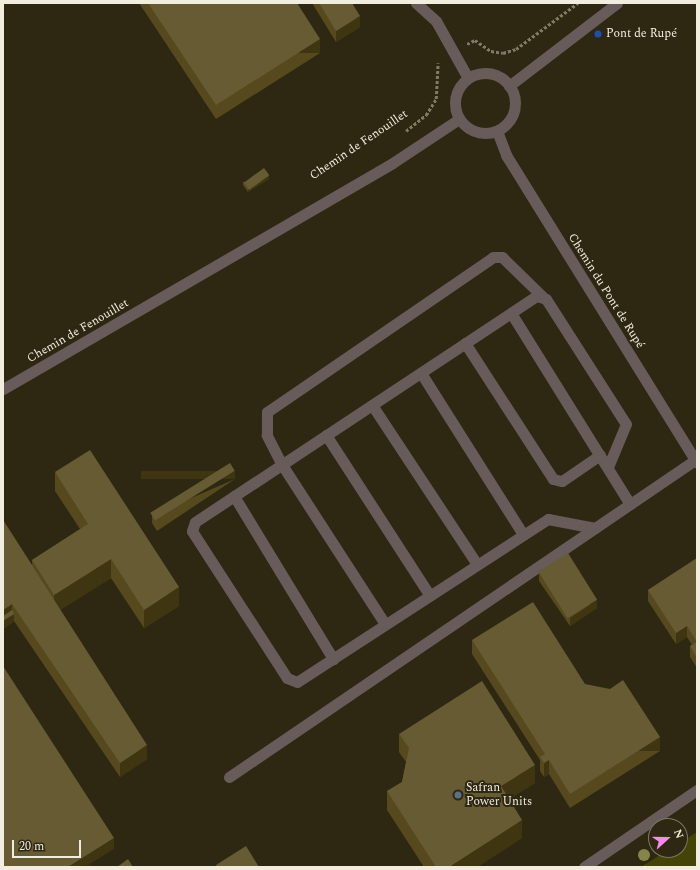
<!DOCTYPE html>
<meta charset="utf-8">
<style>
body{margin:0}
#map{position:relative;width:700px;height:870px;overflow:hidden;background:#2e2812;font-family:Spectral,serif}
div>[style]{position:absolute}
.green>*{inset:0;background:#434406}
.path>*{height:2.5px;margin-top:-1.25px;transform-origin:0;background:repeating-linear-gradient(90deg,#807b68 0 3px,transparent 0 5px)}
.service>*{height:11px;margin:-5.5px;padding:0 5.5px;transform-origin:5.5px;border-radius:5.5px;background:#685c5b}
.minor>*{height:11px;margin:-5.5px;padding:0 5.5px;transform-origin:5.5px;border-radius:5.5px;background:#685c5b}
.tertiary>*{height:11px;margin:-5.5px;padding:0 5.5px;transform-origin:5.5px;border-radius:5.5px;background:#685c5b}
.tertiary>.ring{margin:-5.5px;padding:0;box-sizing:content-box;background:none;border:11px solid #685c5b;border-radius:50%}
.trees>*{width:12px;height:12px;margin:-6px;border-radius:50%;background:#85854b}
.wall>*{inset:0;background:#56491d}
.shaded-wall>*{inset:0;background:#3f3510;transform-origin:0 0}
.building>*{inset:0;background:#665b32;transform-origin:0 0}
.dots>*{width:11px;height:11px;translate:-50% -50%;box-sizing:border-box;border:2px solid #2e2812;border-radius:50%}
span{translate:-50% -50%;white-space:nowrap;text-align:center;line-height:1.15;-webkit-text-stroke:4px #2e2812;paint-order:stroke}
.poi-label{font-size:12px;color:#f1eddf}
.left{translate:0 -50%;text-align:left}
.street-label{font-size:12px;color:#f1eddf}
.frame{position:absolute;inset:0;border:4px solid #f1eddf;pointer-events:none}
.north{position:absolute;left:648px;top:818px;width:40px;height:40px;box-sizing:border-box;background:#2e2812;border:1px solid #7c7764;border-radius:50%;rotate:69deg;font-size:11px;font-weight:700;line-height:16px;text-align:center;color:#f1eddf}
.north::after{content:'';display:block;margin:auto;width:14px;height:18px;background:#f788ec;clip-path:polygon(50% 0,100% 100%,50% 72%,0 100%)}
.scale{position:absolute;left:12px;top:840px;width:69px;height:18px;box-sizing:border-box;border:2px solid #f1eddf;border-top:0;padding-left:5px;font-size:12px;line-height:14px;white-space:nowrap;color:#f1eddf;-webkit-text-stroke:3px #2e2812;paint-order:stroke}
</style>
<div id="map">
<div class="green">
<i style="clip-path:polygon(697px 832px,697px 867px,641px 867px,668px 850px,680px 850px,680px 843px)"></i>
</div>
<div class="path">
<i style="left:467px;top:44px;width:9px;rotate:-27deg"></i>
<i style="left:475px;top:40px;width:19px;rotate:35deg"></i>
<i style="left:491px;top:51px;width:12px;rotate:9deg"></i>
<i style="left:503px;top:53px;width:14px;rotate:-17deg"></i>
<i style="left:516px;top:49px;width:77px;rotate:-36.6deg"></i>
<i style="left:406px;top:131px;width:26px;rotate:-39deg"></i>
<i style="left:426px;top:115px;width:19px;rotate:-58deg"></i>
<i style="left:436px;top:99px;width:36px;rotate:-87deg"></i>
</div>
<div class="service">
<i style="left:416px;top:3px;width:27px;rotate:42deg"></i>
<i style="left:436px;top:21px;width:65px;rotate:60.7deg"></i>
<i style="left:511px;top:313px;width:225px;rotate:58.1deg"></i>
<i style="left:465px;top:343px;width:162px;rotate:57.1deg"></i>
<i style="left:553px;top:479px;width:9px;rotate:13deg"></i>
<i style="left:562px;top:481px;width:46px;rotate:-34.4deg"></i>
<i style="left:421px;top:373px;width:189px;rotate:57.7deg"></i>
<i style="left:372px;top:405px;width:189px;rotate:56.6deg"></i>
<i style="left:326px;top:435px;width:189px;rotate:57.1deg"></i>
<i style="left:234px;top:496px;width:191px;rotate:58.7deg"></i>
<i style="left:595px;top:528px;width:48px;rotate:-169.2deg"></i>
<i style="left:548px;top:519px;width:299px;rotate:147deg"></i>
<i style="left:297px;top:682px;width:11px;rotate:-158deg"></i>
<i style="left:287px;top:678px;width:175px;rotate:-122.9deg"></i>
<i style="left:192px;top:531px;width:9px;rotate:-72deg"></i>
<i style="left:195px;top:522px;width:410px;rotate:-33.5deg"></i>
<i style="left:537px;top:296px;width:9px;rotate:18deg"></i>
<i style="left:546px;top:299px;width:148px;rotate:57.4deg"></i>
<i style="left:626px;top:424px;width:47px;rotate:112.7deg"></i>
<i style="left:385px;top:624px;width:189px;rotate:-122.9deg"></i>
<i style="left:282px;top:465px;width:34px;rotate:-117deg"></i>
<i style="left:267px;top:435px;width:23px;rotate:-90deg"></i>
<i style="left:267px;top:412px;width:274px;rotate:-34.4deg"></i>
<i style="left:493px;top:257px;width:9px"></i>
<i style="left:502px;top:257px;width:56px;rotate:44.3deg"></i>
<i style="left:229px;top:777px;width:564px;rotate:-34.23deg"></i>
</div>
<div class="minor">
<i style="left:497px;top:131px;width:26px;rotate:69deg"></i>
<i style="left:506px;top:155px;width:362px;rotate:58.2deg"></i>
<i style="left:584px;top:867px;width:137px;rotate:-34.3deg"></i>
</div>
<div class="tertiary">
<i class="ring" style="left:455px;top:73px;width:49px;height:49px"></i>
<i style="left:509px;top:86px;width:136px;rotate:-37.5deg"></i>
<i style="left:3px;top:389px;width:449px;rotate:-30.1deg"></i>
<i style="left:391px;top:164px;width:82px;rotate:-33.5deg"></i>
</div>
<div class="trees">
<i style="left:644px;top:855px"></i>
</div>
<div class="wall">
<i style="clip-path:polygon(139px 3px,297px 3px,320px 53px,216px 119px)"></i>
<i style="clip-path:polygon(312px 3px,352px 3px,360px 27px,336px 42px)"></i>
<i style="clip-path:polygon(269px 179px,248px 192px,243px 185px,243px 182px)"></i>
<i style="clip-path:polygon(55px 472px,179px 606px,144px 628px,111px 578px,60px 610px,147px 759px,120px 777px,14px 621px,3px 629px,3px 520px,32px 565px,32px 560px,80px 529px,55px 491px)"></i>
<i style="clip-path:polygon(235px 479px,157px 531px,152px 523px,152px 515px)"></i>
<i style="clip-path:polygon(697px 558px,697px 668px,690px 657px,690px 646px,692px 645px,687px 637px,676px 644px,648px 601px,648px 590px)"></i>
<i style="clip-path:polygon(539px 573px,597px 608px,570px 626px,539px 581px)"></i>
<i style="clip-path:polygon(472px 640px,585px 684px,660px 751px,570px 808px,549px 774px,544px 777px,540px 771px,540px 760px,472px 654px)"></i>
<i style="clip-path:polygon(399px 734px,535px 783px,509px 799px,522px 838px,477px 867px,424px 867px,387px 810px,387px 791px,402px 782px,406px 762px,399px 752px)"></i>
</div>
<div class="shaded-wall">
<i style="clip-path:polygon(360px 16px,360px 27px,336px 42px,336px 31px)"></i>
<i style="left:320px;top:39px;width:14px;height:123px;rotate:90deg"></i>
<i style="clip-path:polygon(269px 175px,269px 179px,248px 192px,248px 189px)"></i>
<i style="left:235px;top:471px;width:8px;height:94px;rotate:90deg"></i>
<i style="clip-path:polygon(111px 559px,111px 578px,54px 614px,54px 595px)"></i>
<i style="clip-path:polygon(179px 587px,179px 606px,144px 628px,144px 610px)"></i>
<i style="clip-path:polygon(597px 600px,597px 608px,570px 626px,570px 618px)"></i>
<i style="clip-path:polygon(12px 604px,12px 615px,14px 614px,14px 622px,3px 629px,3px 610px)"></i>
<i style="clip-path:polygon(687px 626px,687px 637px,676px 644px,676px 633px)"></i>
<i style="left:660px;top:737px;width:14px;height:107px;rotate:90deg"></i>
<i style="clip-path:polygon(147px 745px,147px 759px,120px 777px,120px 763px)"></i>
<i style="clip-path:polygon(549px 760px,549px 774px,544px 777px,544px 763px)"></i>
<i style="clip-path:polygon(535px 765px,535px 783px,501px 804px,501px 786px)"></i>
<i style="clip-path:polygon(522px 820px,522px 838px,477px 867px,449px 867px)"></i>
<i style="clip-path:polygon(114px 838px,114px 849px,85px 867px,68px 867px)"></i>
</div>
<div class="building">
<i style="clip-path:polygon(148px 3px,297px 3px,320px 39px,216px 105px)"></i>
<i style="clip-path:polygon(319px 3px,352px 3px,360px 16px,336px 31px)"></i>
<i style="left:264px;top:168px;width:9px;height:25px;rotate:54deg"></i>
<i style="clip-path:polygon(90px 450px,179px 587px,144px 610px,111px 559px,54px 595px,32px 560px,88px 524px,55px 472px)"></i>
<i style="left:230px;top:463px;width:9px;height:94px;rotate:58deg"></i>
<i style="clip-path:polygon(3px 520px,147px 745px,120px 763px,12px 604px,3px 610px)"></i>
<i style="left:568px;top:553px;width:55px;height:35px;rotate:58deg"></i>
<i style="clip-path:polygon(697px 558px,697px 642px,687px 626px,676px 633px,648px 590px)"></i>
<i style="clip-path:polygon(533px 602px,585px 684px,610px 689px,623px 680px,660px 737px,570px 794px,549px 760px,544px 763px,540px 757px,545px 754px,472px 640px)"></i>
<i style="clip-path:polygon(12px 610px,14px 614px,3px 621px,3px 616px)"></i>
<i style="clip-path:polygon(697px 642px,697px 658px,690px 646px)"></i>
<i style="clip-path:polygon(3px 666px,114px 838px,68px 867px,3px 867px)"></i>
<i style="clip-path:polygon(482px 681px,535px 765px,501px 786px,522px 820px,449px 867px,436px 867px,387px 791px,402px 782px,409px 748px,399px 734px)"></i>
<i style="clip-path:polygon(246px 846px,259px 867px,217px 867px,216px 865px)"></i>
<i style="clip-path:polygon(128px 859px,133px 867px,117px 867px)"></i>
</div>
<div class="dots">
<i style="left:598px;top:34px;background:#1a4fb4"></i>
<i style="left:458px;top:795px;background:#5c6f8a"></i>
</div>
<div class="poi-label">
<span class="left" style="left:606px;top:34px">Pont de Rupé</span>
<span class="left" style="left:466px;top:795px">Safran<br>Power Units</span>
</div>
<div class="street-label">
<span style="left:359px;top:145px;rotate:-34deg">Chemin de Fenouillet</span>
<span style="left:606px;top:291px;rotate:58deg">Chemin du Pont de Rupé</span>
<span style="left:78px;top:331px;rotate:-30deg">Chemin de Fenouillet</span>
</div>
<div class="frame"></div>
<div class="north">N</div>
<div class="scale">20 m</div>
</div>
